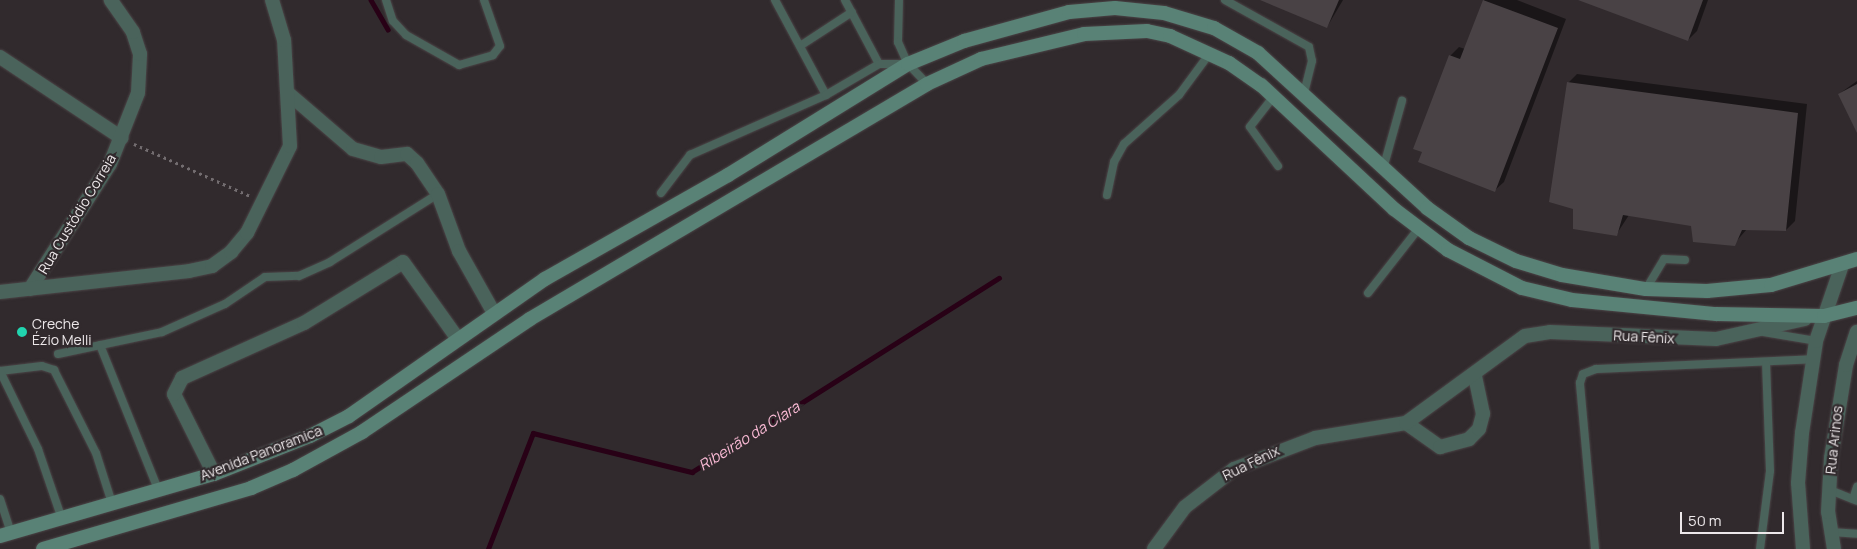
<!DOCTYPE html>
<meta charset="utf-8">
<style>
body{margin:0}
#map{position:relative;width:1857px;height:549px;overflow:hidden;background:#312a2d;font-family:Manrope,sans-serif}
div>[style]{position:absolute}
.shadow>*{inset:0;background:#0007}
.stream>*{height:4.5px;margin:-2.25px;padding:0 2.25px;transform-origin:2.25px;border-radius:2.25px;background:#280116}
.building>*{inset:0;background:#494245}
.path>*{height:2.5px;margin-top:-1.25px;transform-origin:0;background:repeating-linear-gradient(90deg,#736d70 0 2.5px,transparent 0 6.5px)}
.roads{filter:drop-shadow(0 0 1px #4b4547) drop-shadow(0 0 1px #4b4547)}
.service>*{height:8px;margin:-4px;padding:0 4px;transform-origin:4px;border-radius:4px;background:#4a635b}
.minor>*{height:14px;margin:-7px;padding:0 7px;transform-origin:7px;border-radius:7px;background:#4a635b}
.secondary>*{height:14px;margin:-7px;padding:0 7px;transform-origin:7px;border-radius:7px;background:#598276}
.dots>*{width:14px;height:14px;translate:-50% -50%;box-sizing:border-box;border:2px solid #312a2d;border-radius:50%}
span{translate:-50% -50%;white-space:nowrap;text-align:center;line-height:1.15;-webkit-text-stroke:4.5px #312a2d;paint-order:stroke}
.street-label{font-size:14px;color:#ede8ea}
.poi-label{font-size:14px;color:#ede8ea}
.left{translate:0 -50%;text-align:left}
.water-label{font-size:15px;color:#fbbbd6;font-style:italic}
.scale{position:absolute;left:1680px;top:512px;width:104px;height:22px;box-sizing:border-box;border:2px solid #ede8ea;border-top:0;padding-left:6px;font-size:15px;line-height:18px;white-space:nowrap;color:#ede8ea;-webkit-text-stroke:4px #312a2d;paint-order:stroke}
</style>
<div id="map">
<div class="shadow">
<i style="clip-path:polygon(1263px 0,1343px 0,1327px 27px)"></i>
<i style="clip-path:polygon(1484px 0,1517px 0,1566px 19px,1504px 182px,1494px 191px,1450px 56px,1459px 47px,1465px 49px)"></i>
<i style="clip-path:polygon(1587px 0,1708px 0,1697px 31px,1688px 40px)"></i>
<i style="clip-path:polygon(1577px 74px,1807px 104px,1795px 221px,1786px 230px,1747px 229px,1734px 244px,1692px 225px,1629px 215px,1616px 235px,1568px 83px)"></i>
<i style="clip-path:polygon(1857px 81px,1857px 130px,1839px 94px)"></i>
</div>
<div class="stream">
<i style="left:371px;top:0;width:34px;rotate:60deg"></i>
<i style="left:488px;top:549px;width:124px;rotate:-68.8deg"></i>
<i style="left:533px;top:433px;width:164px;rotate:13.8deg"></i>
<i style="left:692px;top:472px;width:363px;rotate:-32.3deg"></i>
</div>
<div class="building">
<i style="clip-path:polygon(1260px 0,1339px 0,1327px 28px)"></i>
<i style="clip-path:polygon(1483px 0,1558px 28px,1495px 192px,1418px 162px,1422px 152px,1413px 149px,1449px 55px,1460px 59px)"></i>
<i style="clip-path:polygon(1578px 0,1703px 0,1688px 41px)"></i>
<i style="clip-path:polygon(1567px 82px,1798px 113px,1786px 231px,1742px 230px,1735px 246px,1693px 242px,1691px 226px,1623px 215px,1617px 236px,1573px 229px,1573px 209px,1549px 202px)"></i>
<i style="clip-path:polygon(1857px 84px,1857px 133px,1838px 94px)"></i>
</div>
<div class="path">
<i style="left:134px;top:144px;width:127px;rotate:24.1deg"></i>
</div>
<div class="roads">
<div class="service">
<i style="left:386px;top:0;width:22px;rotate:72deg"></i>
<i style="left:393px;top:21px;width:19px;rotate:47deg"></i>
<i style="left:406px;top:35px;width:61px;rotate:29.5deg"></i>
<i style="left:459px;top:65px;width:35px;rotate:-16deg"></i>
<i style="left:493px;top:55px;width:11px;rotate:-52deg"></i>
<i style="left:500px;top:46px;width:49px;rotate:-109.2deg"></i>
<i style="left:775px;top:0;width:108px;rotate:61.8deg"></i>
<i style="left:845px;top:0;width:72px;rotate:62deg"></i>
<i style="left:899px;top:0;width:42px;rotate:91.4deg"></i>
<i style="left:898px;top:42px;width:24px;rotate:66deg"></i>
<i style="left:908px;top:64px;width:28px;rotate:46deg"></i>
<i style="left:1225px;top:0;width:96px;rotate:29.2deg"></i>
<i style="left:1309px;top:47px;width:14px;rotate:78deg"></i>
<i style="left:1312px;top:61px;width:33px;rotate:104deg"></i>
<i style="left:800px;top:46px;width:62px;rotate:-33.2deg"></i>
<i style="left:1274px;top:96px;width:39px;rotate:128deg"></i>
<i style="left:1250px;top:127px;width:48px;rotate:54.3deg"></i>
<i style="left:1383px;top:169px;width:71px;rotate:-74.4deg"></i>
<i style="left:661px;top:193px;width:48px;rotate:-52.7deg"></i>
<i style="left:690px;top:155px;width:149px;rotate:-23.8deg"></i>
<i style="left:826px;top:95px;width:61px;rotate:-30.3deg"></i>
<i style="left:879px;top:64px;width:27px"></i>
<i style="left:1107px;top:195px;width:34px;rotate:-78deg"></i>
<i style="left:1114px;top:162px;width:21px;rotate:-61deg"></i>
<i style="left:1124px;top:144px;width:74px;rotate:-41.7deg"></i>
<i style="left:1179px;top:95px;width:52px;rotate:-53.6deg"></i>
<i style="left:1646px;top:289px;width:35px;rotate:-59deg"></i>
<i style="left:1664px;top:259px;width:21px;rotate:3deg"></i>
<i style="left:1368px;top:293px;width:83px;rotate:-51.9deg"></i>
<i style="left:1763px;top:332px;width:54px;rotate:9.6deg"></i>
<i style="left:100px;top:345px;width:155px;rotate:68.1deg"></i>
<i style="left:58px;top:354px;width:106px;rotate:-11.9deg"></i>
<i style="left:162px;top:332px;width:69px;rotate:-24deg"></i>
<i style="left:225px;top:304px;width:48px;rotate:-34deg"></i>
<i style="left:265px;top:277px;width:34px;rotate:-2deg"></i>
<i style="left:299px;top:276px;width:34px;rotate:-24deg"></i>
<i style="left:330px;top:262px;width:128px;rotate:-32.2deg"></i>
<i style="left:0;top:371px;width:42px;rotate:-6.8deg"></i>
<i style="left:42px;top:366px;width:13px;rotate:18deg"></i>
<i style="left:54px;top:370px;width:93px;rotate:63.2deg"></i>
<i style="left:96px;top:453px;width:52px;rotate:72.3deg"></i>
<i style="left:0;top:371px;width:87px;rotate:64deg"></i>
<i style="left:38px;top:449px;width:74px;rotate:71.1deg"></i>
<i style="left:1830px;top:490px;width:29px;rotate:22deg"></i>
<i style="left:0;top:499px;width:36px;rotate:72deg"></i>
<i style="left:1853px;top:499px;width:13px;rotate:-72deg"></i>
<i style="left:1831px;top:532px;width:26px;rotate:4deg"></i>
<i style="left:1595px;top:549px;width:167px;rotate:-95.2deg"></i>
<i style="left:1580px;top:383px;width:9px;rotate:-72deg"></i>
<i style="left:1583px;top:374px;width:14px;rotate:-21deg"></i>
<i style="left:1596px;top:369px;width:218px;rotate:-2.6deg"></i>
<i style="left:1760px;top:549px;width:79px;rotate:-82.7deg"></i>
<i style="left:1770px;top:471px;width:107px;rotate:-92.1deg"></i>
</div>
<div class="minor">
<i style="left:0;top:57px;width:146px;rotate:33.6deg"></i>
<i style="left:289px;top:94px;width:84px;rotate:40.7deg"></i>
<i style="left:353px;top:149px;width:29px;rotate:16deg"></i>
<i style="left:381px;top:157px;width:26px;rotate:-7deg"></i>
<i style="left:407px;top:154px;width:13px;rotate:42deg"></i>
<i style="left:417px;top:163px;width:37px;rotate:56deg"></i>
<i style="left:438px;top:194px;width:61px;rotate:69.8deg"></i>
<i style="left:459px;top:251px;width:71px;rotate:60.6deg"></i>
<i style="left:30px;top:289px;width:148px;rotate:-57.4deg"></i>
<i style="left:110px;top:164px;width:76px;rotate:-68.5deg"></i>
<i style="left:138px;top:93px;width:39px;rotate:-87deg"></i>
<i style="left:140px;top:54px;width:23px;rotate:-108deg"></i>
<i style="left:133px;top:32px;width:39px;rotate:-125deg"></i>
<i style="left:0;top:292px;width:190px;rotate:-6.3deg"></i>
<i style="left:189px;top:271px;width:24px;rotate:-12deg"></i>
<i style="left:212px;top:266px;width:24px;rotate:-36deg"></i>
<i style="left:231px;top:252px;width:25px;rotate:-50deg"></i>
<i style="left:247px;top:233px;width:97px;rotate:-63.7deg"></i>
<i style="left:290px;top:146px;width:106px;rotate:-93.2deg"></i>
<i style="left:284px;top:40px;width:42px;rotate:-106.7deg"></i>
<i style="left:1406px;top:423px;width:42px;rotate:35.2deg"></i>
<i style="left:1440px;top:447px;width:30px;rotate:-15deg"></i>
<i style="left:1469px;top:439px;width:14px;rotate:-45deg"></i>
<i style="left:1479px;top:429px;width:16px;rotate:-75deg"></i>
<i style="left:1483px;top:414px;width:40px;rotate:-102deg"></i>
<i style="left:214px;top:474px;width:89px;rotate:-116.6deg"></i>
<i style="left:174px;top:394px;width:18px;rotate:-63deg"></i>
<i style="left:182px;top:378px;width:134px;rotate:-24.3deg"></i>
<i style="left:304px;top:323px;width:116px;rotate:-31.6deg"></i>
<i style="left:403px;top:262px;width:95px;rotate:54.5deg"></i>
<i style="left:1154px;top:549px;width:52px;rotate:-53.6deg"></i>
<i style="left:1185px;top:507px;width:62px;rotate:-37.8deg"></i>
<i style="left:1234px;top:469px;width:87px;rotate:-20.9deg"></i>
<i style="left:1315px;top:438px;width:92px;rotate:-9.4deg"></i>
<i style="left:1406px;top:423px;width:147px;rotate:-36.2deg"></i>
<i style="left:1525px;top:336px;width:25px;rotate:-9deg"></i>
<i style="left:1550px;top:332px;width:166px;rotate:2.4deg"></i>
<i style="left:1716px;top:339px;width:91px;rotate:-12.7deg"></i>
<i style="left:1803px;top:549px;width:66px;rotate:-94.3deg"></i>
<i style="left:1798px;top:483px;width:50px;rotate:-85.4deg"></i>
<i style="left:1802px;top:433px;width:93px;rotate:-81.3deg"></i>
<i style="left:1816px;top:341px;width:80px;rotate:-71.1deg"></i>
<i style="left:1834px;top:549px;width:37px;rotate:-99deg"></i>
<i style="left:1828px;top:512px;width:54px;rotate:-86.8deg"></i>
<i style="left:1831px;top:458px;width:94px;rotate:-80.8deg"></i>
<i style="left:1846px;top:365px;width:35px;rotate:-72deg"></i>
</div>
<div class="secondary">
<i style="left:0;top:536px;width:223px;rotate:-16.2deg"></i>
<i style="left:214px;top:474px;width:103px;rotate:-21.6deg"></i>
<i style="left:310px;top:436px;width:44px;rotate:-27.1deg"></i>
<i style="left:349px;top:416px;width:239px;rotate:-35deg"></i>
<i style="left:545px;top:279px;width:210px;rotate:-29.6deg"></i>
<i style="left:728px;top:175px;width:211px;rotate:-31.7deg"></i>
<i style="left:908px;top:64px;width:61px;rotate:-22.3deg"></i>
<i style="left:964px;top:41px;width:109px;rotate:-15.4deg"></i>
<i style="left:1069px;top:12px;width:46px;rotate:-5deg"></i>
<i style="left:1115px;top:8px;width:49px;rotate:5.8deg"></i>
<i style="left:1164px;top:13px;width:52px;rotate:16.7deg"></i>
<i style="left:1214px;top:28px;width:51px;rotate:29.6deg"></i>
<i style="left:1258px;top:53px;width:229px;rotate:42.5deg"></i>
<i style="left:1427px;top:208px;width:52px;rotate:35.5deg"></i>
<i style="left:1469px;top:238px;width:52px;rotate:26.1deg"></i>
<i style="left:1516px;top:261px;width:48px;rotate:16.9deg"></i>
<i style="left:1562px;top:275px;width:85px;rotate:9.5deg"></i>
<i style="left:1646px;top:289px;width:61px;rotate:1.9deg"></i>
<i style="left:1707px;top:291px;width:64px;rotate:-5.4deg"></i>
<i style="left:1771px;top:285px;width:90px;rotate:-16.8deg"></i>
<i style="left:43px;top:549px;width:217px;rotate:-16.3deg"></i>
<i style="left:251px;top:488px;width:46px;rotate:-23.2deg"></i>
<i style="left:293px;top:470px;width:79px;rotate:-28.8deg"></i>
<i style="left:362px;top:432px;width:202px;rotate:-33.9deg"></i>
<i style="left:530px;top:319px;width:461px;rotate:-30.6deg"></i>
<i style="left:927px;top:84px;width:60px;rotate:-24.8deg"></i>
<i style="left:981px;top:59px;width:106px;rotate:-13.6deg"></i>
<i style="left:1084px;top:34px;width:63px;rotate:-2.7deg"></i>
<i style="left:1147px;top:31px;width:24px;rotate:12deg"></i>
<i style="left:1170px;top:36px;width:65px;rotate:24.6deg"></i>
<i style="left:1229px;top:63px;width:39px;rotate:35deg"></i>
<i style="left:1261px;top:85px;width:182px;rotate:43deg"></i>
<i style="left:1394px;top:209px;width:68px;rotate:37.2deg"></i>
<i style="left:1448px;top:250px;width:83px;rotate:27.2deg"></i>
<i style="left:1522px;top:288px;width:51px;rotate:13.5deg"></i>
<i style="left:1572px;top:300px;width:145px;rotate:5.6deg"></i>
<i style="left:1716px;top:314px;width:108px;rotate:1.1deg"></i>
<i style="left:1824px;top:316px;width:34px;rotate:-14deg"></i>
</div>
</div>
<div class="dots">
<i style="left:22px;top:332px;background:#21d5af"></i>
</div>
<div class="street-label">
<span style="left:77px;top:214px;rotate:-59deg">Rua Custódio Correia</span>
<span style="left:1644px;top:337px;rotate:3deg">Rua Fênix</span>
<span style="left:1834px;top:440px;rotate:-84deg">Rua Arinos</span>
<span style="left:261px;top:453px;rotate:-21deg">Avenida Panoramica</span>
<span style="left:1251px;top:463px;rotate:-26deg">Rua Fênix</span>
</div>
<div class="poi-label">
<span class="left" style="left:32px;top:332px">Creche<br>Ézio Melli</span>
</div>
<div class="water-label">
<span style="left:749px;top:436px;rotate:-32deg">Ribeirão da Clara</span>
</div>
<div class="scale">50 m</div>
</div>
